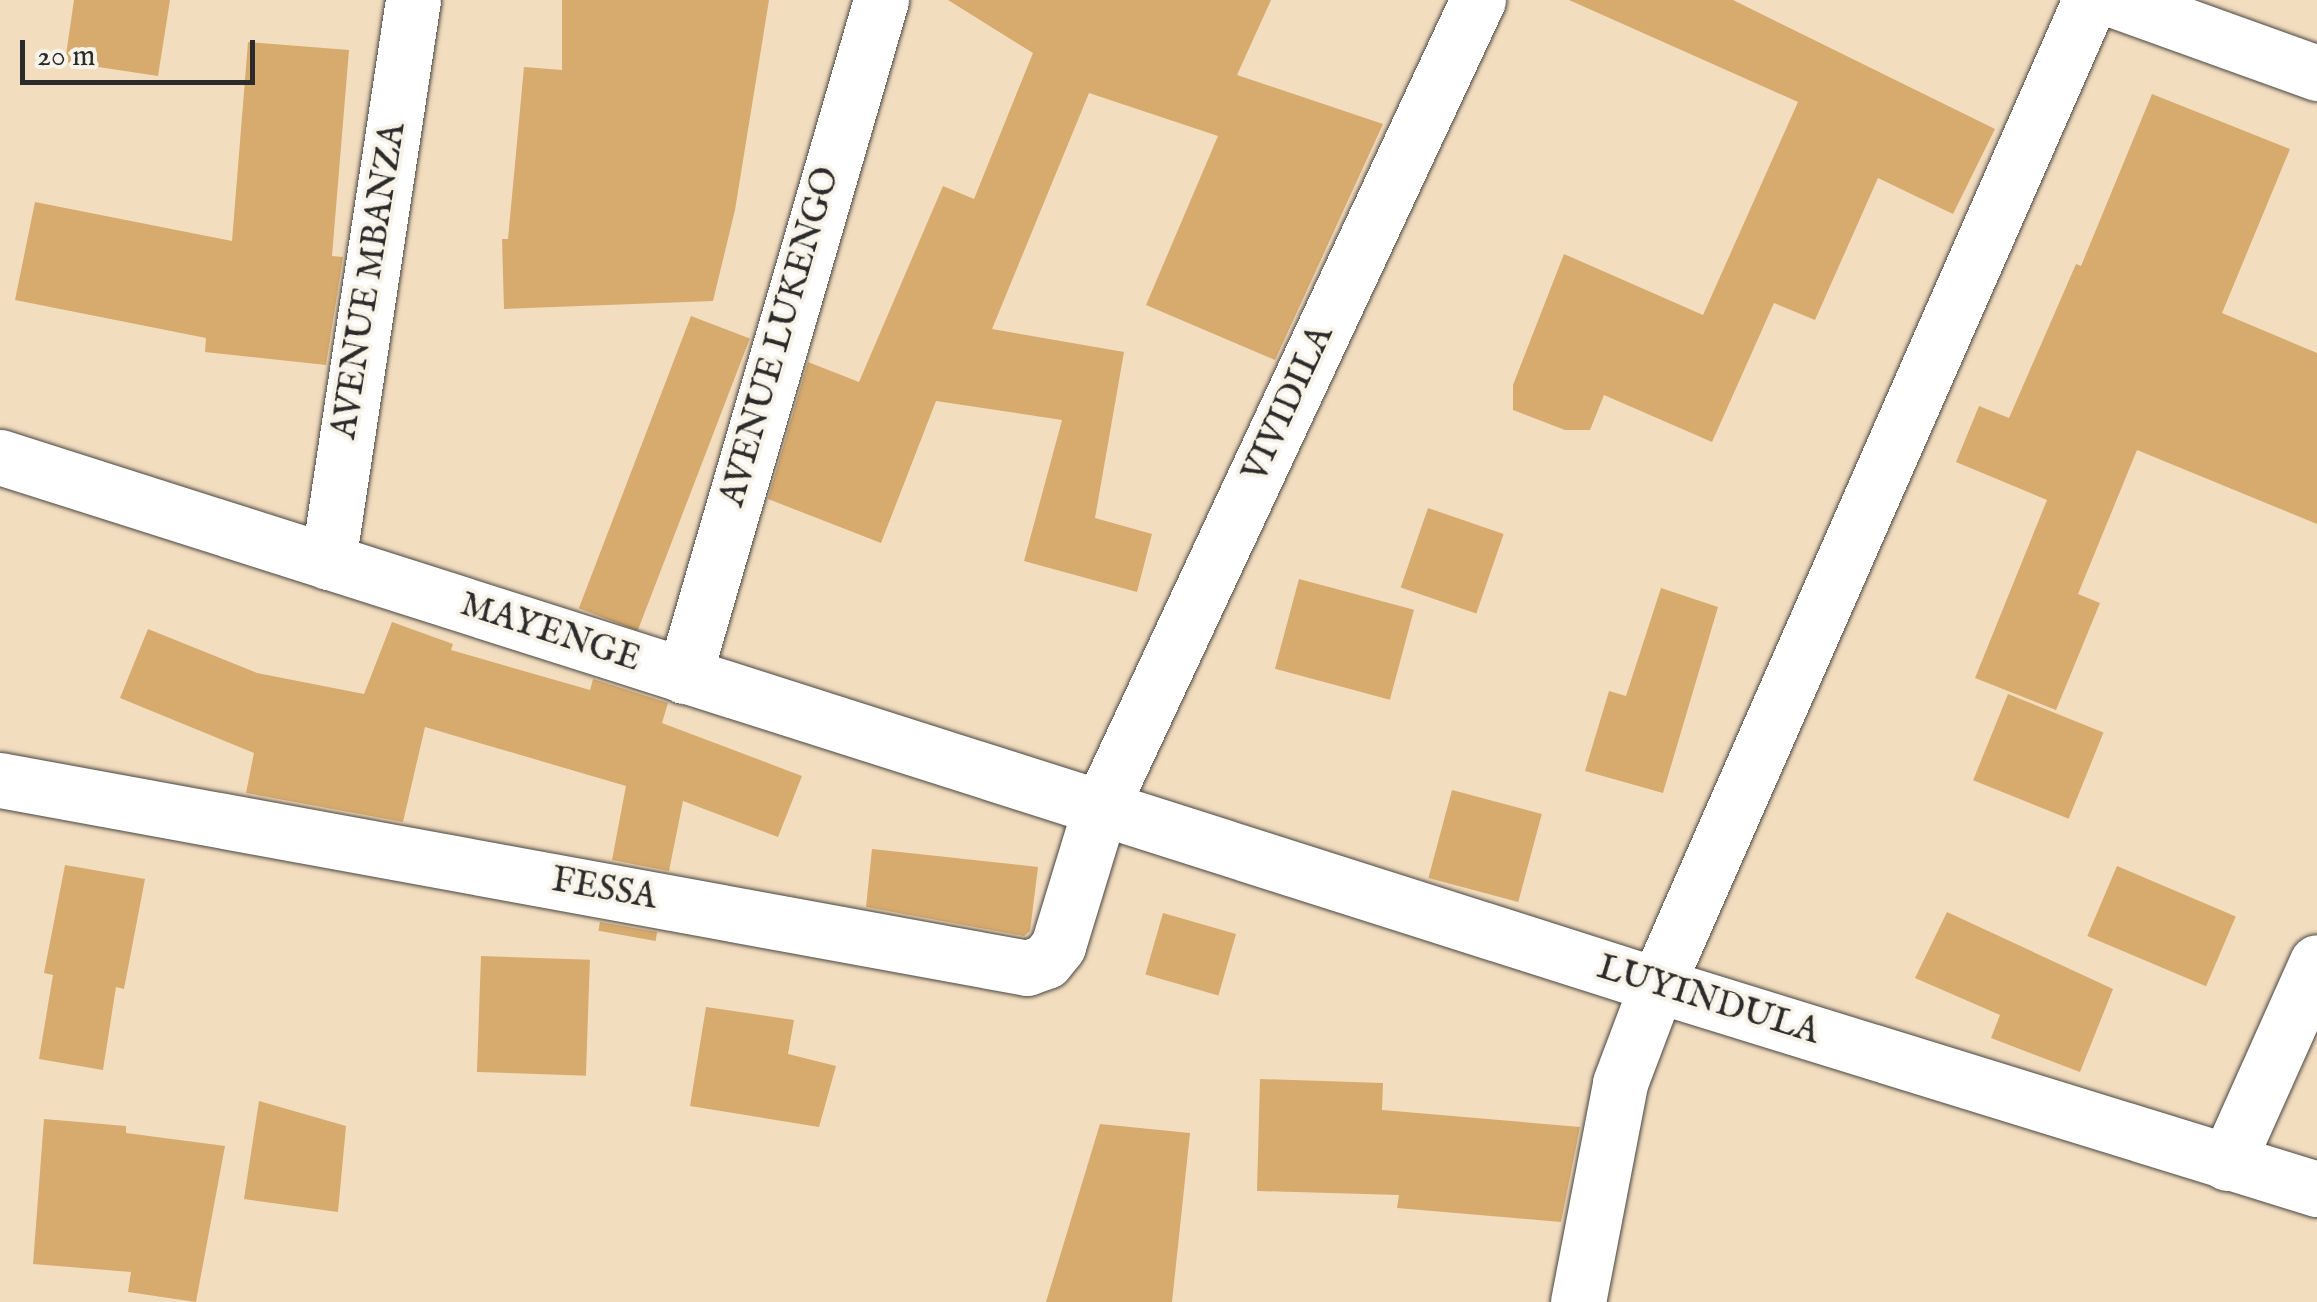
<!DOCTYPE html>
<style>
body{margin:0}
#map{position:relative;width:2317px;height:1302px;overflow:hidden;background:#f3ddbf;font-family:"IM FELL English",serif}
div>[style]{position:absolute}
.building>*{inset:0;background:#d7ab6e;transform-origin:0 0}
.roads{filter:drop-shadow(0 0 2px #494641) drop-shadow(0 0 2px #494641)}
.minor>*{height:55px;margin:-27.5px;padding:0 27.5px;transform-origin:27.5px;border-radius:27.5px;background:#fff}
span{translate:-50% -50%;white-space:nowrap;text-align:center;line-height:1.15;-webkit-text-stroke:8px #f7f3e8;paint-order:stroke}
.street-label{font-size:35px;color:#2b2b2b}
.scale{position:absolute;left:20px;top:40px;width:235px;height:45px;box-sizing:border-box;border:5px solid #2b2b2b;border-top:0;padding-left:12px;font-size:30px;line-height:35px;white-space:nowrap;color:#2b2b2b;-webkit-text-stroke:8px #f7f3e8;paint-order:stroke}
</style>
<div id="map">
<div class="building">
<i style="clip-path:polygon(74px 0,170px 0,158px 76px,65px 62px)"></i>
<i style="clip-path:polygon(562px 0,769px 0,735px 210px,713px 301px,504px 309px,502px 239px,508px 239px,524px 67px,562px 70px)"></i>
<i style="clip-path:polygon(948px 0,1271px 0,1237px 75px,1383px 124px,1275px 360px,1146px 305px,1218px 136px,1089px 93px,992px 329px,1124px 352px,1095px 518px,1152px 534px,1137px 592px,1024px 561px,1062px 420px,936px 401px,881px 543px,768px 499px,808px 362px,859px 382px,943px 186px,974px 199px,1033px 53px)"></i>
<i style="clip-path:polygon(1569px 0,1733px 0,1995px 129px,1953px 214px,1878px 178px,1815px 320px,1774px 303px,1712px 442px,1604px 395px,1590px 430px,1565px 430px,1513px 410px,1513px 385px,1564px 254px,1703px 315px,1798px 102px)"></i>
<i style="clip-path:polygon(248px 42px,349px 50px,332px 256px,343px 257px,326px 365px,205px 352px,206px 338px,15px 300px,35px 202px,232px 241px)"></i>
<i style="clip-path:polygon(2152px 94px,2290px 149px,2222px 313px,2317px 353px,2317px 524px,2137px 450px,2078px 594px,2100px 603px,2056px 710px,1975px 678px,2047px 500px,1956px 462px,1979px 406px,2009px 418px,2076px 264px,2081px 266px)"></i>
<i style="left:691px;top:316px;width:63px;height:313px;rotate:21deg"></i>
<i style="left:1428px;top:508px;width:80px;height:84px;rotate:19deg"></i>
<i style="left:1299px;top:579px;width:119px;height:93px;rotate:15deg"></i>
<i style="clip-path:polygon(1661px 588px,1718px 607px,1663px 793px,1585px 771px,1609px 691px,1626px 696px)"></i>
<i style="clip-path:polygon(392px 622px,453px 644px,451px 650px,590px 690px,593px 679px,668px 703px,662px 723px,802px 776px,778px 837px,683px 801px,669px 871px,612px 860px,626px 786px,425px 727px,403px 822px,246px 793px,254px 753px,120px 698px,148px 629px,257px 673px,364px 694px)"></i>
<i style="left:2008px;top:694px;width:103px;height:93px;rotate:22deg"></i>
<i style="left:1452px;top:790px;width:93px;height:91px;rotate:15deg"></i>
<i style="clip-path:polygon(872px 849px,1038px 867px,1030px 931px,1024px 936px,866px 907px)"></i>
<i style="clip-path:polygon(65px 865px,145px 879px,124px 989px,116px 987px,103px 1070px,39px 1059px,53px 975px,44px 973px)"></i>
<i style="left:2117px;top:866px;width:129px;height:76px;rotate:23deg"></i>
<i style="clip-path:polygon(1947px 912px,2113px 989px,2080px 1072px,1991px 1038px,2000px 1015px,1915px 978px)"></i>
<i style="left:1163px;top:913px;width:76px;height:64px;rotate:16deg"></i>
<i style="left:600px;top:922px;width:58px;height:9px;rotate:10deg"></i>
<i style="left:481px;top:956px;width:109px;height:116px;rotate:2deg"></i>
<i style="clip-path:polygon(706px 1007px,794px 1020px,788px 1054px,836px 1066px,819px 1127px,690px 1106px)"></i>
<i style="clip-path:polygon(1260px 1079px,1383px 1083px,1382px 1110px,1580px 1127px,1561px 1222px,1397px 1208px,1399px 1195px,1257px 1191px)"></i>
<i style="clip-path:polygon(259px 1101px,346px 1126px,338px 1212px,244px 1199px)"></i>
<i style="clip-path:polygon(44px 1119px,126px 1126px,126px 1133px,225px 1146px,196px 1302px,128px 1292px,131px 1272px,33px 1264px)"></i>
<i style="clip-path:polygon(1100px 1124px,1190px 1133px,1172px 1302px,1046px 1302px)"></i>
</div>
<div class="roads">
<div class="minor">
<i style="left:2114px;top:0;width:216px;rotate:19.8deg"></i>
<i style="left:0;top:457px;width:1739px;rotate:17.67deg"></i>
<i style="left:1657px;top:985px;width:691px;rotate:17.18deg"></i>
<i style="left:328px;top:562px;width:568px;rotate:-81.4deg"></i>
<i style="left:684px;top:676px;width:704px;rotate:-73.75deg"></i>
<i style="left:0;top:780px;width:1044px;rotate:10.37deg"></i>
<i style="left:1027px;top:968px;width:20px;rotate:-20deg"></i>
<i style="left:1046px;top:961px;width:19px;rotate:-51deg"></i>
<i style="left:1058px;top:946px;width:143px;rotate:-73deg"></i>
<i style="left:1100px;top:809px;width:893px;rotate:-64.96deg"></i>
<i style="left:2227px;top:1163px;width:220px;rotate:-65.9deg"></i>
<i style="left:1578px;top:1302px;width:223px;rotate:-79.1deg"></i>
<i style="left:1620px;top:1083px;width:105px;rotate:-69.3deg"></i>
<i style="left:1657px;top:985px;width:1076px;rotate:-66.27deg"></i>
</div>
</div>
<div class="street-label">
<span style="left:370px;top:281px;rotate:-81deg">AVENUE MBANZA</span>
<span style="left:781px;top:337px;rotate:-74deg">AVENUE LUKENGO</span>
<span style="left:1289px;top:404px;rotate:-65deg">VIVIDILA</span>
<span style="left:550px;top:633px;rotate:18deg">MAYENGE</span>
<span style="left:604px;top:890px;rotate:10deg">FESSA</span>
<span style="left:1708px;top:1001px;rotate:17deg">LUYINDULA</span>
</div>
<div class="scale">20 m</div>
</div>
